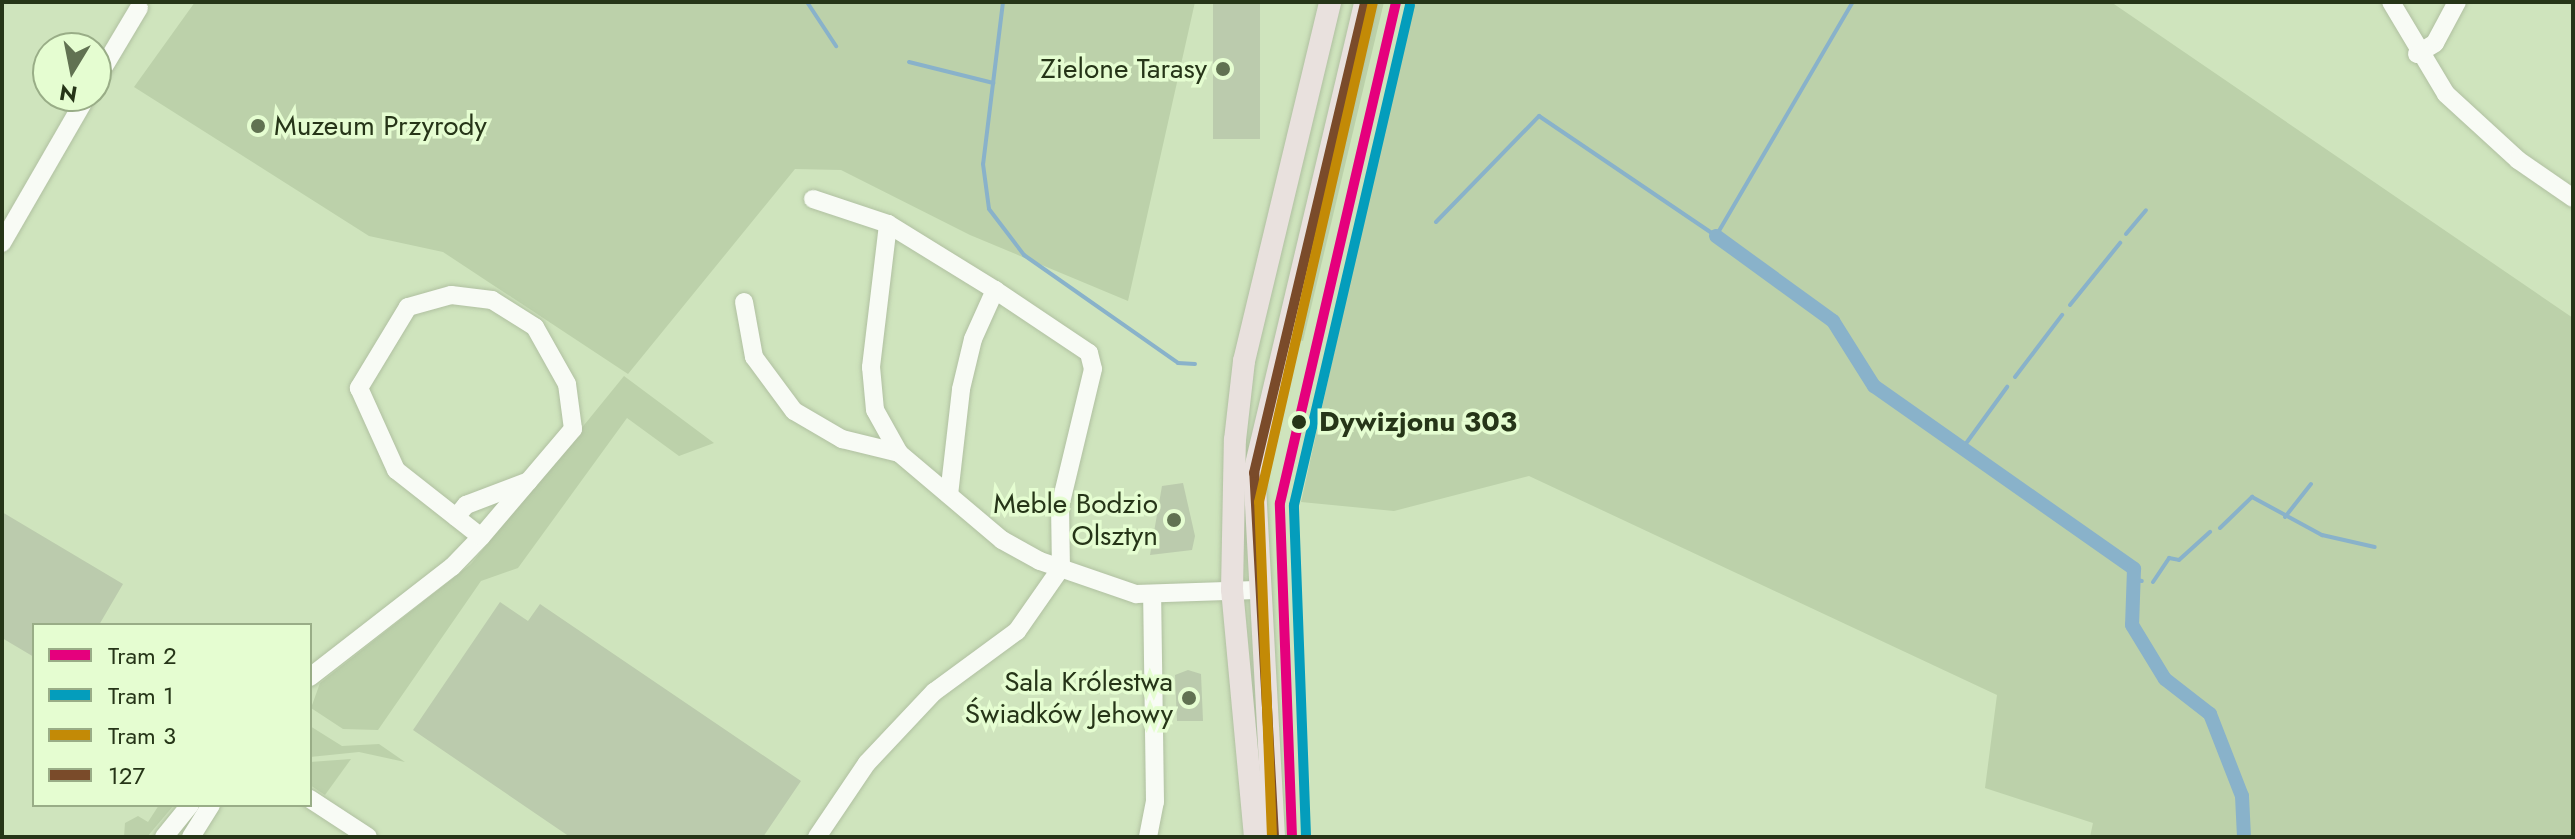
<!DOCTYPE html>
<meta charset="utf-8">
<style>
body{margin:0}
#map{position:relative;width:2575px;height:839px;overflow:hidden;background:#cfe4bd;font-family:Jost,sans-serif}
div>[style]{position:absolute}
.green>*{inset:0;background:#bcd1aa}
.stream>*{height:4px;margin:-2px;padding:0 2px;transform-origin:2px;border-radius:2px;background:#89b2ca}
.canal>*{height:14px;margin:-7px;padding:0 7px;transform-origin:7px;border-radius:7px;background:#89b2ca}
.building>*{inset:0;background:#bbcbad;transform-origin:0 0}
.roads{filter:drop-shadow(0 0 2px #b0c0a1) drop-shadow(0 0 2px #b0c0a1)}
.minor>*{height:18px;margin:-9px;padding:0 9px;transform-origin:9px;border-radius:9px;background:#f8fbf5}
.major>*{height:22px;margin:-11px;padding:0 11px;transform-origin:11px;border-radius:11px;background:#e9e1de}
.bus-1>*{height:10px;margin:-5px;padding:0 5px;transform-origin:5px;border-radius:5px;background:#7a4b2a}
.tram-1>*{height:10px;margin:-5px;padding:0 5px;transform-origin:5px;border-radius:5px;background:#e5007d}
.tram-2>*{height:10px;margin:-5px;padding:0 5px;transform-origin:5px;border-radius:5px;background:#049dbc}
.tram-3>*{height:10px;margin:-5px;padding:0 5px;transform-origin:5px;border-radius:5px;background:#c38a06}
.dots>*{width:22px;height:22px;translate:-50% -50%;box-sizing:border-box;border:4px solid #e5fdd1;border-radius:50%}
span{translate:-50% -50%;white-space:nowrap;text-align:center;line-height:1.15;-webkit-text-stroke:7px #e5fdd1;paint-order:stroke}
.poi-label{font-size:28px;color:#263518}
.right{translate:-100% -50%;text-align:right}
.left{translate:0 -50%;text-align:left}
.stop-label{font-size:28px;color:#263518;font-weight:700}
.frame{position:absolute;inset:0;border:4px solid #263518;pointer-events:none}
.legend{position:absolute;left:32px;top:623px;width:280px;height:184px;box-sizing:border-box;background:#e5fdd1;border:2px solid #99ad87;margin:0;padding:10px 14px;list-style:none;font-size:24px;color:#263518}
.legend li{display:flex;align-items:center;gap:16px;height:40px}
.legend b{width:40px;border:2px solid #99ad87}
.north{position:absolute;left:32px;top:32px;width:80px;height:80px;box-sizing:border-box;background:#e5fdd1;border:2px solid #99ad87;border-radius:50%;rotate:190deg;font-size:22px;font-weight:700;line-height:32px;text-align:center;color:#263518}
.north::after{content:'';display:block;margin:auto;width:28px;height:36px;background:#617252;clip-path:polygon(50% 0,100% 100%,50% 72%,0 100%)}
</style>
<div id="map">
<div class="green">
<i style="clip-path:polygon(195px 2px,1195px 2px,1128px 301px,970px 235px,841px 170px,795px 169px,628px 374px,443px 252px,369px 236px,134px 87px)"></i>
<i style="clip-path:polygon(1376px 2px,1384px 2px,1303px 341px,1294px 339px)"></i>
<i style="clip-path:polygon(1412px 2px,2111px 2px,2573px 318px,2573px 837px,2090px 837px,2093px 823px,1985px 788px,1997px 695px,1529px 476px,1394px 511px,1301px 502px)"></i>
<i style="clip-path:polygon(624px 376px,714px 443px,679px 456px,627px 418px,518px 568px,481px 581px,378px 730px,343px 729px,311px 708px,320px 683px,471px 564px)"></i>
<i style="clip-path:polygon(310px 726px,342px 746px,379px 744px,405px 762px,359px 752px,310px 757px)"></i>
<i style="clip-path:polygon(351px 759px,325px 795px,310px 785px,310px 762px)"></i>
<i style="clip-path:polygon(159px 805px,174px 805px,147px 837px,124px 837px,125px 823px,138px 816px,148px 822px)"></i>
</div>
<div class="stream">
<i style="left:807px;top:2px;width:53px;rotate:56.6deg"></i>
<i style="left:1003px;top:2px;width:163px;rotate:97deg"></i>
<i style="left:983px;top:164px;width:45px;rotate:82.4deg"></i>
<i style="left:989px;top:209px;width:58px;rotate:52.7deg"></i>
<i style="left:1024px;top:255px;width:188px;rotate:35deg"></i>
<i style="left:1178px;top:363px;width:17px;rotate:3deg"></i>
<i style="left:909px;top:62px;width:87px;rotate:14deg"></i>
<i style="left:1436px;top:222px;width:148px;rotate:-45.8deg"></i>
<i style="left:1539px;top:116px;width:214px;rotate:34.1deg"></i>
<i style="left:1716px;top:236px;width:271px;rotate:-59.7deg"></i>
<i style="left:2126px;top:234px;width:31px;rotate:-50deg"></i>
<i style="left:2070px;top:305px;width:80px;rotate:-51.1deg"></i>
<i style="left:2015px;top:377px;width:78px;rotate:-52.8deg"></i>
<i style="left:1962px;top:449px;width:77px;rotate:-54deg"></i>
<i style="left:2285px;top:517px;width:42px;rotate:-51.8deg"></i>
<i style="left:2220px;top:528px;width:45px;rotate:-44.1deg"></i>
<i style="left:2252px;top:497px;width:80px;rotate:28.5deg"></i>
<i style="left:2322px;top:535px;width:54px;rotate:12.8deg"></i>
<i style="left:2134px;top:579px;width:8px;rotate:14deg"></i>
<i style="left:2153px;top:582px;width:29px;rotate:-56deg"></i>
<i style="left:2169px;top:558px;width:10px;rotate:11deg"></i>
<i style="left:2179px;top:560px;width:42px;rotate:-42.1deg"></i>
</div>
<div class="canal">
<i style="left:1716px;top:236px;width:145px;rotate:36deg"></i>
<i style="left:1833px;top:321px;width:77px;rotate:57.8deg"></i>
<i style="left:1874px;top:386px;width:318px;rotate:35.1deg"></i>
<i style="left:2134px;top:569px;width:56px;rotate:92deg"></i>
<i style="left:2132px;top:625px;width:63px;rotate:58.6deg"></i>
<i style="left:2165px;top:679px;width:57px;rotate:37.9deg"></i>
<i style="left:2210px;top:714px;width:88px;rotate:68.7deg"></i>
<i style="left:2242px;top:796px;width:41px;rotate:87.2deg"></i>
</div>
<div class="building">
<i style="left:1213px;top:2px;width:47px;height:137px"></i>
<i style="clip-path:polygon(1183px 483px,1195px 536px,1192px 550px,1150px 555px,1162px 486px)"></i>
<i style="clip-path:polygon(2px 512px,123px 584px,99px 625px,34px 625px,34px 657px,2px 638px)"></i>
<i style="clip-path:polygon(500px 602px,528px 621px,540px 604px,801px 781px,763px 837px,570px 837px,413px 730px)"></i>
<i style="clip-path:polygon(1188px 670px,1201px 674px,1203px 721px,1177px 721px,1175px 675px)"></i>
</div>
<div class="roads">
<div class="minor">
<i style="left:2391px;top:2px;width:107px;rotate:59.1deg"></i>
<i style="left:2446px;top:94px;width:98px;rotate:42.5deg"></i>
<i style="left:2518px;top:160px;width:67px;rotate:34.6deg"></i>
<i style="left:2417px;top:54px;width:21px;rotate:-31deg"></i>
<i style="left:2435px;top:43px;width:47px;rotate:-61.8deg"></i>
<i style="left:96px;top:80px;width:84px;rotate:-59.2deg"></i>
<i style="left:813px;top:199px;width:79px;rotate:18.4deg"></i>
<i style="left:2px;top:243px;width:170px;rotate:-60deg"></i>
<i style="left:744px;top:302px;width:56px;rotate:79.7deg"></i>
<i style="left:754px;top:357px;width:67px;rotate:53.5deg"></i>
<i style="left:794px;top:411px;width:56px;rotate:30.3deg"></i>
<i style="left:842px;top:439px;width:59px;rotate:13.8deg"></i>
<i style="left:899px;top:453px;width:135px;rotate:40.2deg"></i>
<i style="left:1002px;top:540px;width:43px;rotate:28.9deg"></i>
<i style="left:1040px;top:561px;width:102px;rotate:19deg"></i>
<i style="left:1136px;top:594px;width:120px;rotate:-1.9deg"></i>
<i style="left:899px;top:453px;width:49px;rotate:-119.2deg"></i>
<i style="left:875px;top:410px;width:43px;rotate:-95.3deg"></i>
<i style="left:871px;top:367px;width:144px;rotate:-83.2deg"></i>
<i style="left:888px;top:224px;width:126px;rotate:31.7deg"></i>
<i style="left:949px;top:495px;width:107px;rotate:-83.5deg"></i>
<i style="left:961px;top:389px;width:51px;rotate:-76.5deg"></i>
<i style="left:973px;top:339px;width:54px;rotate:-65.8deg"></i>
<i style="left:995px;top:290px;width:113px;rotate:33.8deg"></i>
<i style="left:1089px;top:353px;width:16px;rotate:76deg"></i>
<i style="left:1093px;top:369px;width:141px;rotate:103.5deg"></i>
<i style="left:1060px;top:506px;width:62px;rotate:89.1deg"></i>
<i style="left:456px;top:517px;width:16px;rotate:-50deg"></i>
<i style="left:466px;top:505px;width:67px;rotate:-20.9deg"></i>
<i style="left:310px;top:677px;width:180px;rotate:-37.8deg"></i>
<i style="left:452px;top:567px;width:42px;rotate:-46deg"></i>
<i style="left:481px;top:537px;width:142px;rotate:-49.6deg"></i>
<i style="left:573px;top:429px;width:45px;rotate:-97.6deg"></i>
<i style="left:567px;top:384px;width:65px;rotate:-119.3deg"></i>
<i style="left:535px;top:327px;width:51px;rotate:-147.9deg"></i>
<i style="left:492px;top:300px;width:41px;rotate:-173deg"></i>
<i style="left:451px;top:295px;width:45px;rotate:164.4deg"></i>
<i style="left:408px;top:307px;width:95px;rotate:121.2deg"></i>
<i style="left:359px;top:388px;width:90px;rotate:65.7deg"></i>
<i style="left:396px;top:470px;width:108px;rotate:38.2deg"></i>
<i style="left:310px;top:799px;width:69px;rotate:33.2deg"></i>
<i style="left:164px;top:837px;width:41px;rotate:-50.9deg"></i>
<i style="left:191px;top:837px;width:38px;rotate:-58deg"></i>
<i style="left:817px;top:837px;width:89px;rotate:-56deg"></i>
<i style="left:867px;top:763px;width:98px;rotate:-46.7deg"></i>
<i style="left:934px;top:692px;width:103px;rotate:-36.3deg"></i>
<i style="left:1017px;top:631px;width:77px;rotate:-55.1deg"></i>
<i style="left:1148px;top:837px;width:36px;rotate:-79deg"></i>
<i style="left:1155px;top:802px;width:207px;rotate:-90.8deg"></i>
</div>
<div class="major">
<i style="left:1255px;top:837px;width:248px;rotate:-95.3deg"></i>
<i style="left:1232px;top:590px;width:150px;rotate:-88.9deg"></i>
<i style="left:1235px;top:440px;width:80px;rotate:-83.5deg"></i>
<i style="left:1244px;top:361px;width:369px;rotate:-76.5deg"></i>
<i style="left:1274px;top:837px;width:365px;rotate:-93.1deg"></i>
<i style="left:1254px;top:473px;width:484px;rotate:-76.7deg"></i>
</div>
</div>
<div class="bus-1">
<i style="left:1274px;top:837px;width:365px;rotate:-93.1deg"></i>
<i style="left:1254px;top:473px;width:484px;rotate:-76.7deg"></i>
</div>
<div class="tram-1">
<i style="left:1292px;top:837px;width:334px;rotate:-92.1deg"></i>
<i style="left:1280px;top:503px;width:514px;rotate:-76.96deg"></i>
</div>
<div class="tram-2">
<i style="left:1306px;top:836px;width:331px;rotate:-92.1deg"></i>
<i style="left:1294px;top:505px;width:513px;rotate:-76.94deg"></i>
</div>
<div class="tram-3">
<i style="left:1272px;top:837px;width:335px;rotate:-92.2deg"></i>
<i style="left:1259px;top:502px;width:513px;rotate:-77.16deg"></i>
</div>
<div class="dots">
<i style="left:1223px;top:69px;background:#617252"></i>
<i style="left:258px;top:126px;background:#617252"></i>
<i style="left:1299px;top:422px;background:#263518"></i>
<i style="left:1174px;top:520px;background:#617252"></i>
<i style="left:1189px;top:698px;background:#617252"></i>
</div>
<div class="poi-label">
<span class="right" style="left:1207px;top:69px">Zielone Tarasy</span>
<span class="left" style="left:274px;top:126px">Muzeum Przyrody</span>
<span class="right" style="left:1158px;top:520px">Meble Bodzio<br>Olsztyn</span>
<span class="right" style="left:1173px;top:698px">Sala Królestwa<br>Świadków Jehowy</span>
</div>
<div class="stop-label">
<span class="left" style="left:1319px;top:422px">Dywizjonu 303</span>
</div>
<div class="frame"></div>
<ul class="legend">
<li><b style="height:10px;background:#e5007d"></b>Tram 2</li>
<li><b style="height:10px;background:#049dbc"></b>Tram 1</li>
<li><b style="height:10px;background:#c38a06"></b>Tram 3</li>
<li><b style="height:10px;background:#7a4b2a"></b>127</li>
</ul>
<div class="north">N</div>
</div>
